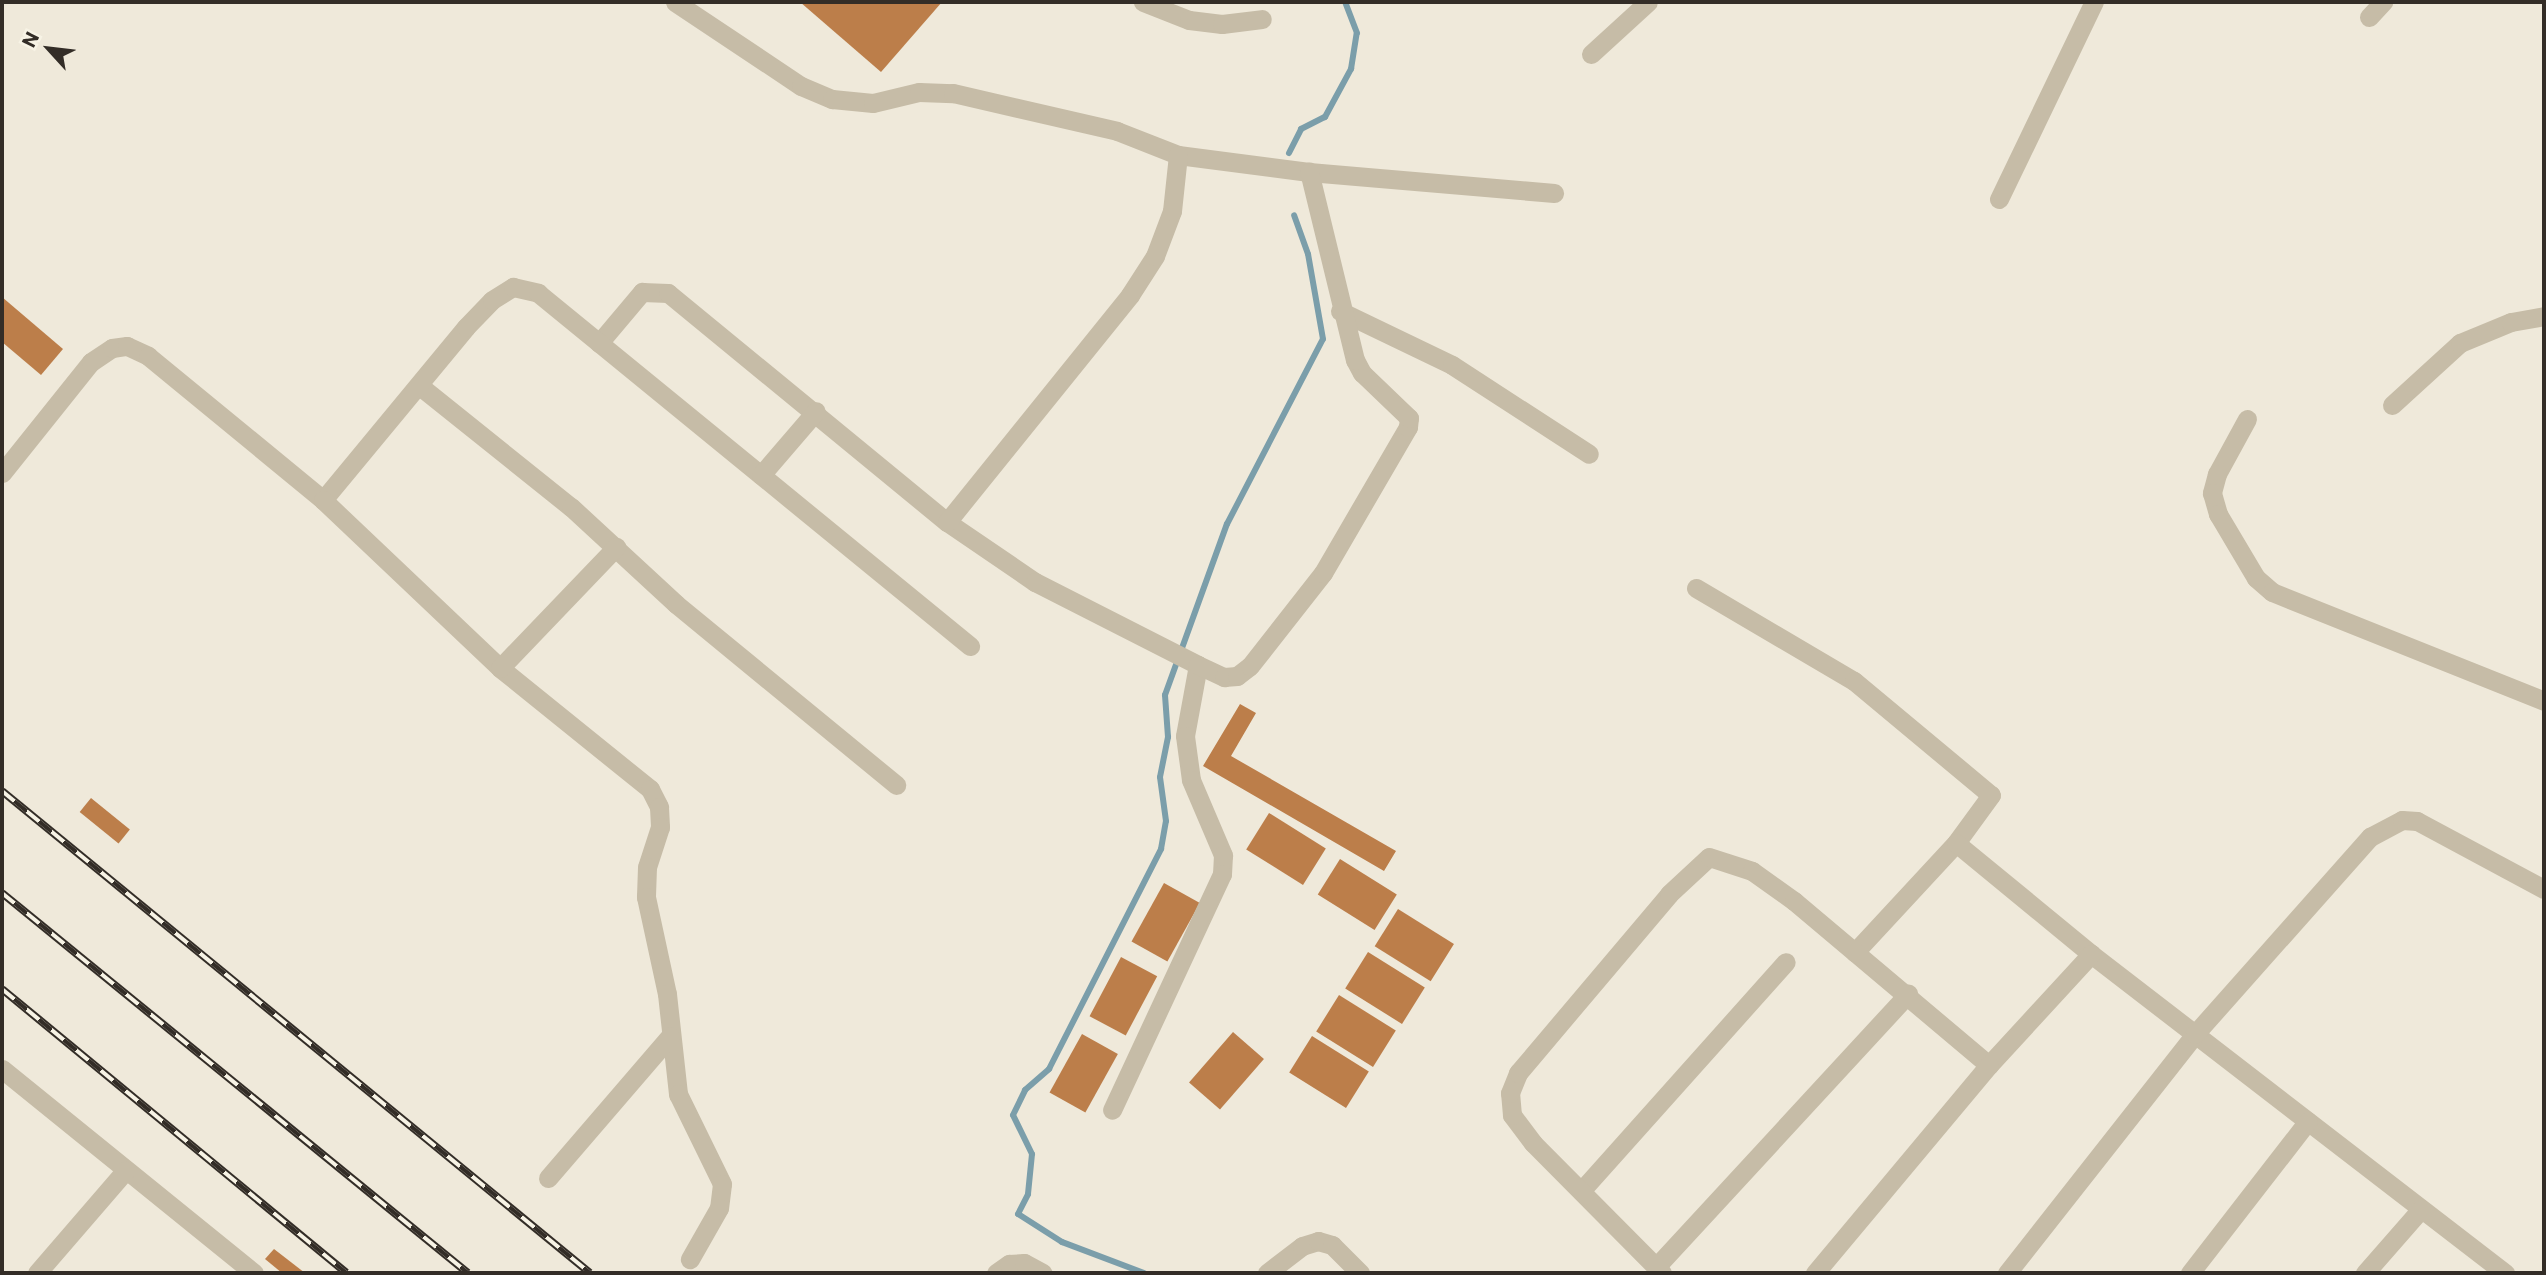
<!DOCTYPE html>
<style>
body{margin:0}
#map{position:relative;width:2546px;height:1275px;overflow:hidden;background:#efe9da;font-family:Commissioner,sans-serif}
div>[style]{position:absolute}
.stream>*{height:6px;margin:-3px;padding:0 3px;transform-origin:3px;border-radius:3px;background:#7b9eaa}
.building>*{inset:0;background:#bc7e4a;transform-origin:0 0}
.minor>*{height:19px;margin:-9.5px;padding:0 9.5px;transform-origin:9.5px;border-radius:9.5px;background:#c6bca7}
.rail>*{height:8px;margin-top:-4px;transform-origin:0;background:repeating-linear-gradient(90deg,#f7f3e5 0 16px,#332d27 0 32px);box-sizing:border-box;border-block:2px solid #332d27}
span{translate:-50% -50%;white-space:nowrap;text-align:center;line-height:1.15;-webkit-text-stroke:5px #f7f3e5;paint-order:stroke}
.frame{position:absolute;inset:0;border:4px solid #332d27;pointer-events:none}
.north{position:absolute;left:14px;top:14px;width:70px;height:70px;-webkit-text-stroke:5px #f7f3e5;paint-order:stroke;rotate:297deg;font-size:19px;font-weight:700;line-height:28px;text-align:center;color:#332d27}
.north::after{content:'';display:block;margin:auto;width:24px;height:32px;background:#332d27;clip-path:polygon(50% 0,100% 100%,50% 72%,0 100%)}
</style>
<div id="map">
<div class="stream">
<i style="left:1289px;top:153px;width:27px;rotate:-63deg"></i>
<i style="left:1301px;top:129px;width:27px;rotate:-27deg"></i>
<i style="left:1325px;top:117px;width:55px;rotate:-61.6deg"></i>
<i style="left:1351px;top:69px;width:36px;rotate:-81deg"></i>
<i style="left:1357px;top:33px;width:33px;rotate:-111deg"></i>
<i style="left:1144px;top:1273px;width:88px;rotate:-159.3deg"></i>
<i style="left:1062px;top:1242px;width:52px;rotate:-147.5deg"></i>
<i style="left:1018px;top:1214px;width:22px;rotate:-63deg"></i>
<i style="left:1028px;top:1194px;width:40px;rotate:-84.3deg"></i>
<i style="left:1032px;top:1154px;width:43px;rotate:-116deg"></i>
<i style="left:1013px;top:1115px;width:28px;rotate:-64deg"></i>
<i style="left:1025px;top:1090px;width:32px;rotate:-41deg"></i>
<i style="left:1049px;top:1069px;width:247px;rotate:-63deg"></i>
<i style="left:1161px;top:849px;width:28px;rotate:-80deg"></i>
<i style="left:1166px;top:821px;width:44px;rotate:-97.8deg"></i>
<i style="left:1160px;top:777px;width:41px;rotate:-78.7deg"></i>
<i style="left:1168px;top:737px;width:42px;rotate:-94.1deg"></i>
<i style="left:1165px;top:695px;width:182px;rotate:-70.1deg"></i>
<i style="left:1227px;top:524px;width:208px;rotate:-62.6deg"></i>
<i style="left:1323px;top:339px;width:86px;rotate:-100deg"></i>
<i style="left:1308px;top:254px;width:41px;rotate:-109.7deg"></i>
</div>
<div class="building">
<i style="clip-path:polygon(800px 2px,942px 2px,881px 72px)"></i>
<i style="clip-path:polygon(2px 297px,63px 349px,41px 375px,2px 342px)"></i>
<i style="clip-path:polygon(1240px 704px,1256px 713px,1231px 756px,1396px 851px,1384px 871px,1203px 766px)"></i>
<i style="left:91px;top:798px;width:50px;height:18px;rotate:39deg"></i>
<i style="left:1269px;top:813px;width:67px;height:43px;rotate:32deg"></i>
<i style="left:1340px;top:859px;width:67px;height:42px;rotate:32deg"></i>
<i style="left:1164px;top:883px;width:41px;height:67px;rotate:29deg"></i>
<i style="left:1398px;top:909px;width:66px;height:44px;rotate:32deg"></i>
<i style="left:1368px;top:952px;width:67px;height:43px;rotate:32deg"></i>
<i style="left:1121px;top:957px;width:41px;height:67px;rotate:28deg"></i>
<i style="left:1339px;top:995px;width:67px;height:43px;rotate:32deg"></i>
<i style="left:1233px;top:1032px;width:41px;height:67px;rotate:41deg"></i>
<i style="left:1082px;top:1034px;width:41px;height:67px;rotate:29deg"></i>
<i style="left:1312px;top:1036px;width:67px;height:43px;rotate:32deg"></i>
<i style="clip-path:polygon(274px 1249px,305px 1273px,282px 1273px,265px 1259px)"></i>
</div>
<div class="minor">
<i style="left:675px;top:2px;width:151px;rotate:33.7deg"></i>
<i style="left:801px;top:86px;width:34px;rotate:23deg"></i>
<i style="left:832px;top:99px;width:41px;rotate:5.6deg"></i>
<i style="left:873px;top:103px;width:47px;rotate:-13.4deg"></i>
<i style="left:919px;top:92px;width:34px;rotate:2deg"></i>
<i style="left:953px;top:93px;width:168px;rotate:13deg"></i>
<i style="left:1117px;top:131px;width:66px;rotate:21.5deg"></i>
<i style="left:1178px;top:155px;width:132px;rotate:7.4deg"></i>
<i style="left:1309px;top:172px;width:246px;rotate:4.9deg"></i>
<i style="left:1143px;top:2px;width:49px;rotate:21.4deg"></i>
<i style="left:1189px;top:20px;width:33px;rotate:7deg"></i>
<i style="left:1222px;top:24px;width:40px;rotate:-7.1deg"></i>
<i style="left:2369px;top:17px;width:21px;rotate:-47deg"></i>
<i style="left:1591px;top:54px;width:77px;rotate:-42.4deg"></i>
<i style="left:1999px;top:199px;width:219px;rotate:-64.3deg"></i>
<i style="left:1340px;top:311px;width:124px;rotate:25.7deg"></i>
<i style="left:1452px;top:365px;width:163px;rotate:33deg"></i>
<i style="left:599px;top:343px;width:67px;rotate:-49.9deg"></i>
<i style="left:642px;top:292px;width:26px;rotate:2deg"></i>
<i style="left:668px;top:293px;width:361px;rotate:39.4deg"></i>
<i style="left:947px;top:522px;width:107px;rotate:34.3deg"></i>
<i style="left:1035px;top:582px;width:183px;rotate:27deg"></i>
<i style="left:1198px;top:665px;width:72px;rotate:100.4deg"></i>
<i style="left:1185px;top:736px;width:44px;rotate:82.2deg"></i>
<i style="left:1191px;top:780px;width:82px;rotate:66.9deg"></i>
<i style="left:1223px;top:855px;width:19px;rotate:93deg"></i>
<i style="left:1222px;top:874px;width:260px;rotate:115deg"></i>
<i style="left:421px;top:387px;width:192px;rotate:38.7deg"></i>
<i style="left:571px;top:507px;width:143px;rotate:42.7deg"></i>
<i style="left:676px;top:604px;width:285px;rotate:39.4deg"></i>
<i style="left:2392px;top:405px;width:92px;rotate:-42.4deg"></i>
<i style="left:2460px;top:343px;width:55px;rotate:-22.4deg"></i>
<i style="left:2511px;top:322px;width:34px;rotate:-10deg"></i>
<i style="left:2247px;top:419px;width:63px;rotate:118.6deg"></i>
<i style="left:2217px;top:474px;width:20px;rotate:105deg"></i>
<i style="left:2212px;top:493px;width:22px;rotate:74deg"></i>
<i style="left:2218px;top:514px;width:74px;rotate:59.3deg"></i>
<i style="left:2256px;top:578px;width:21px;rotate:41deg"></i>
<i style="left:2272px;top:592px;width:293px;rotate:21.8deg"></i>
<i style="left:2px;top:473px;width:142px;rotate:-51.3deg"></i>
<i style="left:91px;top:362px;width:25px;rotate:-34deg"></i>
<i style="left:112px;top:348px;width:15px;rotate:-8deg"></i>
<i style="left:127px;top:346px;width:23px;rotate:25deg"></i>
<i style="left:148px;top:356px;width:227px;rotate:39.4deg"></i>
<i style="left:323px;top:500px;width:224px;rotate:-50.4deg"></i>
<i style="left:466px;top:327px;width:37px;rotate:-46deg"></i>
<i style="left:492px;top:300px;width:25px;rotate:-32deg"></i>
<i style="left:513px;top:287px;width:26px;rotate:13deg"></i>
<i style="left:538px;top:293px;width:558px;rotate:39.25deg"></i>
<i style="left:761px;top:475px;width:84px;rotate:-49.3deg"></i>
<i style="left:323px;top:500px;width:244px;rotate:43.5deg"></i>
<i style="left:500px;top:668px;width:193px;rotate:38.9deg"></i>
<i style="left:650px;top:789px;width:20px;rotate:63deg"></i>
<i style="left:659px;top:807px;width:20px;rotate:87deg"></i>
<i style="left:660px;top:827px;width:42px;rotate:108deg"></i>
<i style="left:647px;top:867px;width:30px;rotate:92deg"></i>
<i style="left:646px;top:897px;width:99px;rotate:77.8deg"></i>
<i style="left:667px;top:994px;width:101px;rotate:83.7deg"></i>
<i style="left:678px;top:1094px;width:100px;rotate:63.9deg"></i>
<i style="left:722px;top:1184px;width:24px;rotate:97deg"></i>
<i style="left:719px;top:1208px;width:59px;rotate:119.6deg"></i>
<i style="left:947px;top:522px;width:292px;rotate:-51.1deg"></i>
<i style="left:1130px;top:295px;width:46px;rotate:-57.3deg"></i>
<i style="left:1155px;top:256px;width:48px;rotate:-69.3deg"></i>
<i style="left:1172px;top:211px;width:56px;rotate:-83.9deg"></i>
<i style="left:1696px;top:588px;width:183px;rotate:30.5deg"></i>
<i style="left:1854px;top:681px;width:178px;rotate:39.8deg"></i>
<i style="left:1991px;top:795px;width:59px;rotate:126.1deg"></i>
<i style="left:1956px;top:843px;width:149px;rotate:132.8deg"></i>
<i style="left:1198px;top:665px;width:29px;rotate:25deg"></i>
<i style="left:1224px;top:677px;width:13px;rotate:-4deg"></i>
<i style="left:1237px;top:676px;width:16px;rotate:-38deg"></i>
<i style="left:1250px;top:666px;width:118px;rotate:-51.9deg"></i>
<i style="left:1323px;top:573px;width:169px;rotate:-59.8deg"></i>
<i style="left:1408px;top:427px;width:9px;rotate:-84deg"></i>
<i style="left:1409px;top:418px;width:65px;rotate:-136.2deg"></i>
<i style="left:1362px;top:373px;width:15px;rotate:-118deg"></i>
<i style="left:1355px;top:360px;width:194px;rotate:-103.7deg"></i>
<i style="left:500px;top:668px;width:168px;rotate:-46.2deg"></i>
<i style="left:1956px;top:843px;width:175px;rotate:39.4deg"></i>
<i style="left:2091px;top:954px;width:523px;rotate:37.62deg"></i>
<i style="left:2px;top:1069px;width:324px;rotate:39deg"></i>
<i style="left:548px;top:1178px;width:187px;rotate:-49.3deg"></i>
<i style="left:1581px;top:1191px;width:307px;rotate:-48.2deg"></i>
<i style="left:1656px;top:1267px;width:372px;rotate:-47.3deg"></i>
<i style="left:37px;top:1273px;width:135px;rotate:-49.2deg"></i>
<i style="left:996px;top:1273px;width:16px;rotate:-35deg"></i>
<i style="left:1009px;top:1264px;width:15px;rotate:-4deg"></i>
<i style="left:1024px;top:1263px;width:21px;rotate:28deg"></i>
<i style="left:1267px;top:1273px;width:44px;rotate:-37.6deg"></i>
<i style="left:1302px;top:1246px;width:17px;rotate:-17deg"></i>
<i style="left:1318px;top:1241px;width:15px;rotate:16deg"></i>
<i style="left:1332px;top:1245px;width:40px;rotate:45deg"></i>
<i style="left:1662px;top:1273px;width:183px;rotate:-134.8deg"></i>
<i style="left:1533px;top:1143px;width:35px;rotate:-127deg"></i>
<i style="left:1512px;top:1115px;width:22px;rotate:-95deg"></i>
<i style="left:1510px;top:1093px;width:22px;rotate:-68deg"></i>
<i style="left:1518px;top:1073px;width:234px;rotate:-49.8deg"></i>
<i style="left:1669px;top:894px;width:54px;rotate:-42.8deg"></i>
<i style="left:1709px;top:857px;width:45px;rotate:18deg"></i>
<i style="left:1752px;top:871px;width:52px;rotate:35.5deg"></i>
<i style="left:1794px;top:901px;width:255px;rotate:40.1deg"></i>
<i style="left:1989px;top:1065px;width:151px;rotate:-47.4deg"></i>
<i style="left:1815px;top:1273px;width:271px;rotate:-50.1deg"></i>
<i style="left:2007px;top:1273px;width:304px;rotate:-51.8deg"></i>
<i style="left:2195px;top:1034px;width:264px;rotate:-48.4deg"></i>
<i style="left:2370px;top:837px;width:36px;rotate:-28deg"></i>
<i style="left:2402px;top:820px;width:15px;rotate:4deg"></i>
<i style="left:2417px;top:821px;width:144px;rotate:28.2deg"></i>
<i style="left:2190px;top:1273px;width:192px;rotate:-52.2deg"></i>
<i style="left:2365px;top:1273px;width:85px;rotate:-48.8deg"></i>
</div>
<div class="rail">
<i style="left:2px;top:791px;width:760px;rotate:39.34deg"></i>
<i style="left:2px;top:893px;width:601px;rotate:39.2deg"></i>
<i style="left:2px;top:989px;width:446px;rotate:39.5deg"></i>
</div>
<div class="frame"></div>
<div class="north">N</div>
</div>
